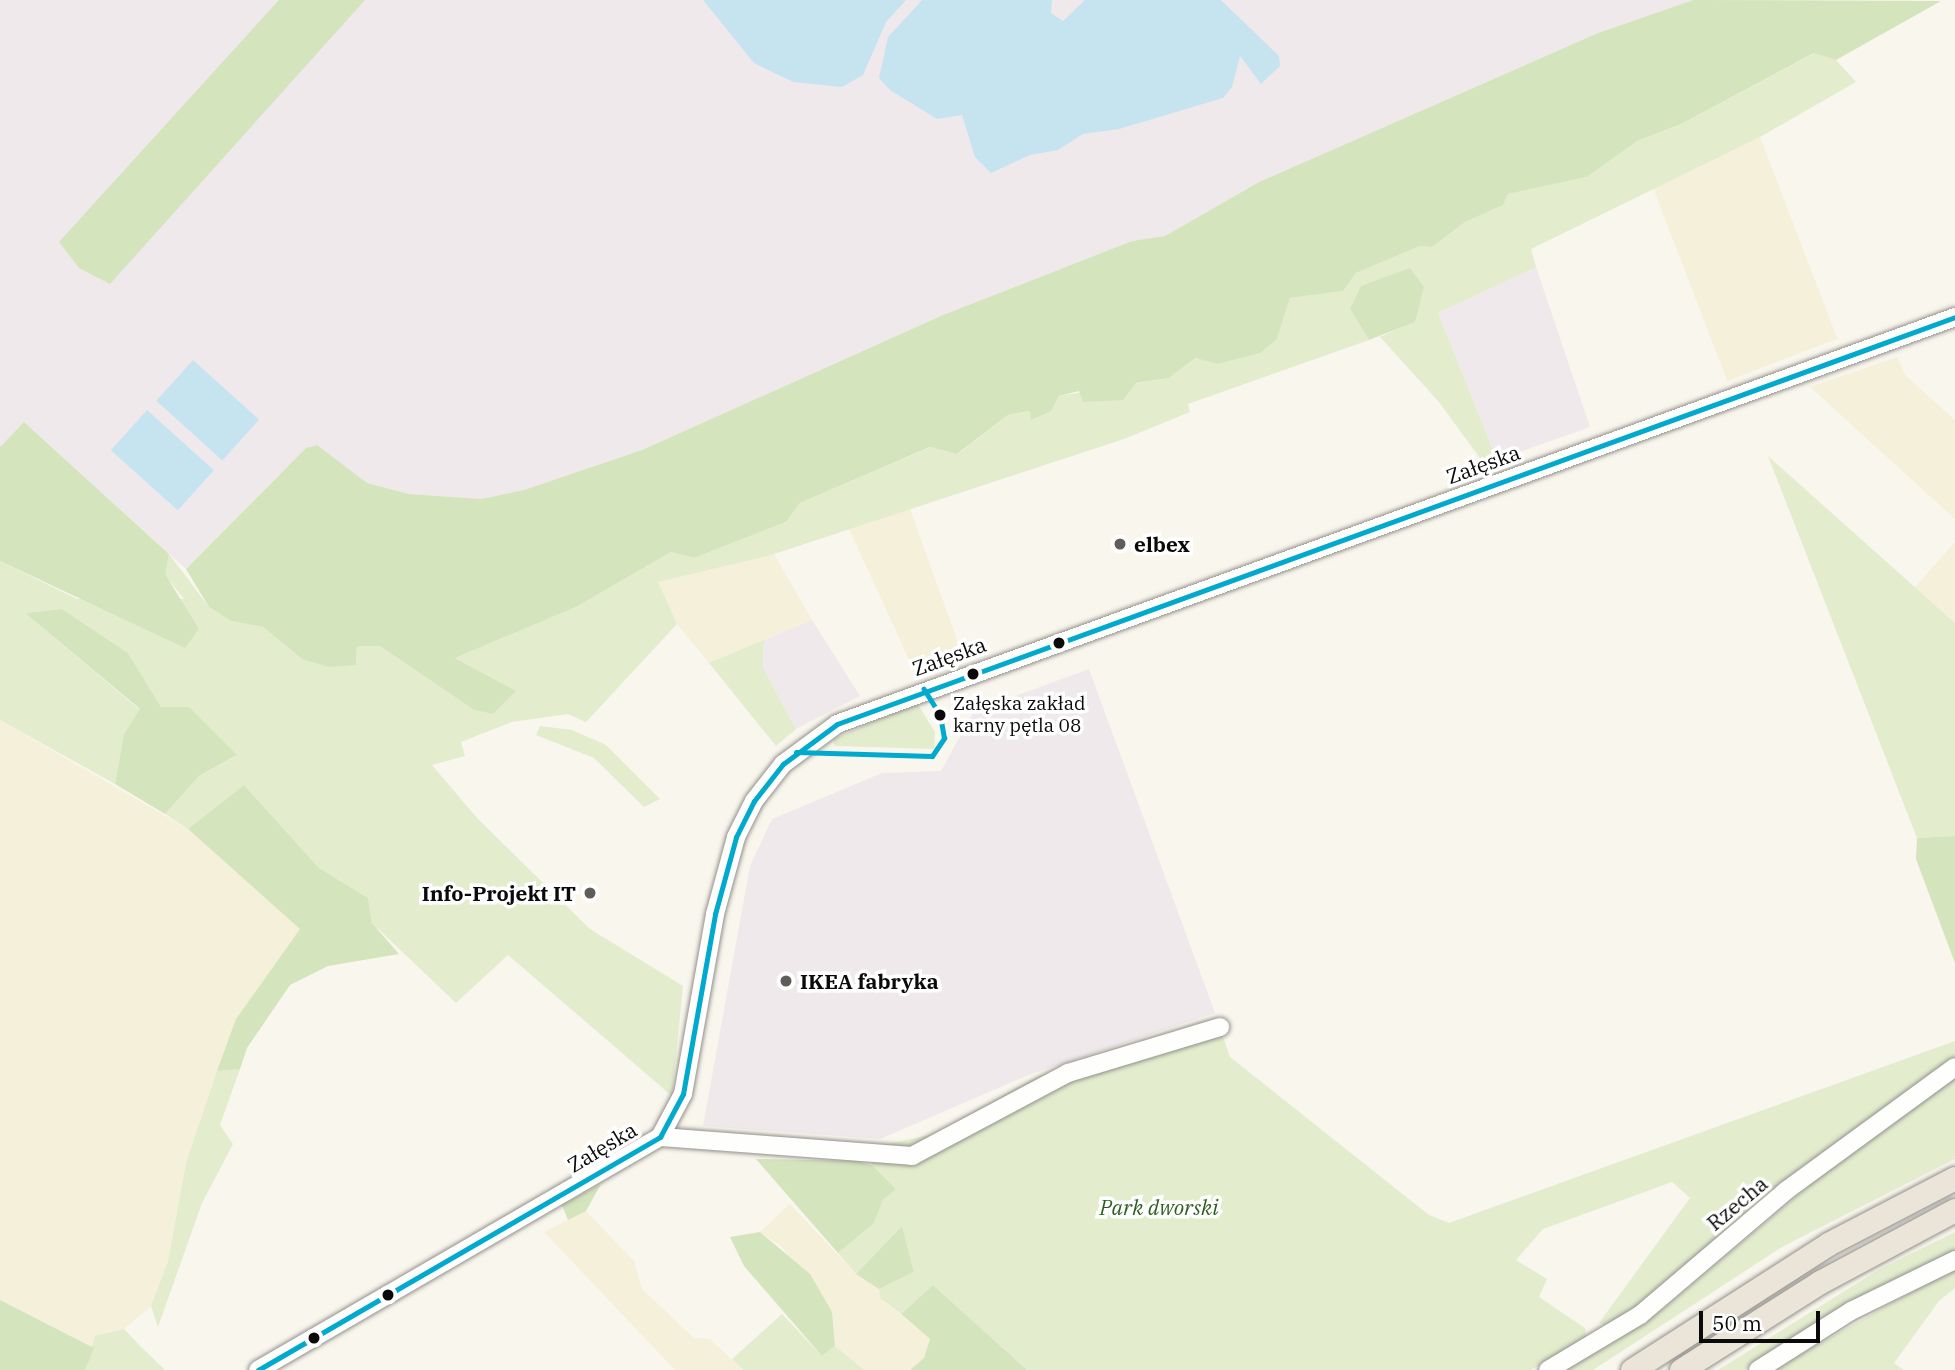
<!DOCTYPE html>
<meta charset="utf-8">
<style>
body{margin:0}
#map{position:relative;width:1955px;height:1370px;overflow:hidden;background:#f9f6ed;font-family:"IBM Plex Serif",serif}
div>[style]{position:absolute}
.industrial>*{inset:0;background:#efe9eb}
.farmland>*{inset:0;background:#f5f0da;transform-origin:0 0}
.green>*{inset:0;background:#e3edce}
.forest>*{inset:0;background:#d4e4bd}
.water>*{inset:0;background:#c6e4f0;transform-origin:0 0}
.roads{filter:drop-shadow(0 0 2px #92908c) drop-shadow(0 0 2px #92908c)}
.minor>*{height:18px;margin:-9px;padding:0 9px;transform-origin:9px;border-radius:9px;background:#fefefc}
.major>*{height:23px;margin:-11.5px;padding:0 11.5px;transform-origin:11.5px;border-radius:11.5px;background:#eae5d8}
.bus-1>*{height:5px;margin:-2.5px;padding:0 2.5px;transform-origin:2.5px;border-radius:2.5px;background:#00a9ce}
.dots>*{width:19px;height:19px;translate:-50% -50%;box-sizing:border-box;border:4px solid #fff;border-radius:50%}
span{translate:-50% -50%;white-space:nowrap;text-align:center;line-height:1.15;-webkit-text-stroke:7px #fff;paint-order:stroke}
.bus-label{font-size:19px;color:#0a0a0a}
.left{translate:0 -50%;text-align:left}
.street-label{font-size:21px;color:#0a0a0a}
.poi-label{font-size:21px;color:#0a0a0a;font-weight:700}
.right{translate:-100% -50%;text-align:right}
.park-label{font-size:21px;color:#2f5d1f;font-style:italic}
.scale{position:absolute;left:1699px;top:1311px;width:121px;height:32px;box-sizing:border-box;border:4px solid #0a0a0a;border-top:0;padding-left:9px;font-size:21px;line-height:24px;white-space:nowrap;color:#0a0a0a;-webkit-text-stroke:5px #fff;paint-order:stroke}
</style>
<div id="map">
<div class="industrial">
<i style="clip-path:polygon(0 0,1693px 0,1598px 33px,1259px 182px,1165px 236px,1132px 241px,943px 315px,642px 450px,524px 490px,481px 499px,409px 494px,367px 483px,316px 445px,306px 448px,186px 569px,24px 422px,0 447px)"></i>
<i style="clip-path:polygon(1536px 267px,1590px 427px,1497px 460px,1438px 313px)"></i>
<i style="clip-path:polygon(812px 620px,860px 696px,796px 729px,763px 668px,764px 640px)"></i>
<i style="clip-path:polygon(1089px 669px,1215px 1013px,1031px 1074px,880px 1139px,703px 1126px,750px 866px,772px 819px,882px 773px,941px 771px,974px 711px)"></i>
</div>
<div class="farmland">
<i style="left:1760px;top:137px;width:216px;height:118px;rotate:69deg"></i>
<i style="clip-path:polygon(1897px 357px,1906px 376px,1955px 420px,1955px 519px,1810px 387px)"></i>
<i style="clip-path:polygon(910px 509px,964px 659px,918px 679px,849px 529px)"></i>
<i style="clip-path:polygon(1955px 542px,1955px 623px,1915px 587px)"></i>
<i style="clip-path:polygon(774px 554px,812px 620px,709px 663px,677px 624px,657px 582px)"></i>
<i style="clip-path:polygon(0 720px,188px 829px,300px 929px,236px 1019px,186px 1163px,168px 1261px,151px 1306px,124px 1329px,95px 1336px,94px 1348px,0 1300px)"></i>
<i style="clip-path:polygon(790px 1204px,856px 1274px,879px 1289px,880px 1298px,930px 1339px,924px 1358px,910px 1370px,864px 1370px,835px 1346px,832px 1312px,781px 1246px,760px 1232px)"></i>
<i style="clip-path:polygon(586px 1211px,634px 1261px,642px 1289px,694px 1338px,710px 1339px,743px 1370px,675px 1370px,544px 1232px)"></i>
</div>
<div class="green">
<i style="clip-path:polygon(1815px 53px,1836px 60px,1856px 82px,1760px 137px,1531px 249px,1536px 267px,1438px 313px,1497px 460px,1488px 469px,1439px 402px,1380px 337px,1415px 321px,1350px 309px,1369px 340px,1188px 404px,1190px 412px,1124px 439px,771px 555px,658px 582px,677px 624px,586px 722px,568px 714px,512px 722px,461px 742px,465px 756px,432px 765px,477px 818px,590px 929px,683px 986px,672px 1096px,508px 955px,456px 1003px,372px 923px,368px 898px,319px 868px,244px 785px,188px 829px,165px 814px,199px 776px,236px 756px,161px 707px,128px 653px,62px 609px,25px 613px,140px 710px,124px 734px,115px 784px,0 720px,0 561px,77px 599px,184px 599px,164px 574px,169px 554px,209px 607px,231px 621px,263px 627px,302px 659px,356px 665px,357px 646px,380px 646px,474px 710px,493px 714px,515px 691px,455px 658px,576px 607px,671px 552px,694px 558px,786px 522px,800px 503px,931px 447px,958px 454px,1008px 415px,1029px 411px,1031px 420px,1059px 396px,1169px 378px,1197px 358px,1217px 364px,1277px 339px,1290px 298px,1343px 291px,1356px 273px,1420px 246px,1432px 247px,1465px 222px,1503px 205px,1508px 194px,1587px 177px,1637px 141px,1681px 124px)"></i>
<i style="clip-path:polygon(1768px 456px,1955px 623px,1955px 836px,1917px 838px)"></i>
<i style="clip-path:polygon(764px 640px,763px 668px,796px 729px,776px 746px,709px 663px)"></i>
<i style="clip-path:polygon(917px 703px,935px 732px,934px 749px,835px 746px,833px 739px)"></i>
<i style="clip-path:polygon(540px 726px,572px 730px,606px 745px,660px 799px,644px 807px,594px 758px,536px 735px)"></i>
<i style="clip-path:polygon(1218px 1022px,1230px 1057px,1429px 1215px,1449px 1223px,1955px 1041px,1955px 1057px,1819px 1155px,1639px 1306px,1606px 1326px,1599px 1323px,1690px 1198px,1672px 1182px,1543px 1229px,1516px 1260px,1547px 1279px,1539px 1297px,1585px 1328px,1586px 1338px,1531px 1370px,1027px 1370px,933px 1285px,901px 1314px,880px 1298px,879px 1289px,914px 1272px,902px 1226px,856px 1274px,838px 1253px,874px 1223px,883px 1200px,896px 1189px,872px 1165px,873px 1147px,934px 1134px,1036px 1077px)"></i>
<i style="clip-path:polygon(240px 1069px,220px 1125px,233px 1144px,202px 1203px,158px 1327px,151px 1306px,168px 1261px,186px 1163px,217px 1071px)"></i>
<i style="clip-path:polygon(1955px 1077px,1955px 1159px,1782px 1247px,1593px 1370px,1567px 1370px,1663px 1309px,1811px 1184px)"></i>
<i style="clip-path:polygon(1955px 1232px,1955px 1252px,1811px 1327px,1744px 1370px,1718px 1370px,1880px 1269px)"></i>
<i style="clip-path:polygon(1955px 1268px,1955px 1288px,1939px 1301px,1894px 1363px,1904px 1370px,1772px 1370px)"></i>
<i style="clip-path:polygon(782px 1314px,822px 1356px,835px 1346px,864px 1370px,743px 1370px,732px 1359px)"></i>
<i style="clip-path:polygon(124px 1329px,140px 1346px,165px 1370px,85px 1370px,95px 1336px)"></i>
</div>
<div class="forest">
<i style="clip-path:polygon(279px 0,365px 0,110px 284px,79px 268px,59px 242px)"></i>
<i style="clip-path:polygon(1693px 0,1941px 1px,1836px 60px,1814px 53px,1681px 124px,1637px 141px,1587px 177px,1508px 194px,1503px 205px,1465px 222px,1432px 247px,1420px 246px,1356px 273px,1343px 291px,1290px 298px,1277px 339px,1260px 353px,1217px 364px,1196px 358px,1169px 378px,1136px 383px,1123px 400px,1083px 402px,1079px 391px,1059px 396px,1051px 411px,1031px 420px,1029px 411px,1008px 415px,957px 454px,930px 447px,800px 503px,786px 522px,694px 558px,671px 552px,576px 607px,455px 658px,516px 691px,493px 714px,474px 710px,380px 646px,357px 646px,356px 665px,329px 667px,302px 659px,263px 627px,231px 621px,209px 607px,186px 569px,306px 448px,317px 445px,367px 483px,409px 494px,481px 499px,524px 490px,642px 450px,943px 315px,1132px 241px,1165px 236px,1259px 182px,1598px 33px)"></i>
<i style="clip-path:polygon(1410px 268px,1424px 287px,1415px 322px,1369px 340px,1350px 309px,1361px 286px)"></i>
<i style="clip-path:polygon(24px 422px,169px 554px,165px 574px,199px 629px,185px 648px,0 561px,0 447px)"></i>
<i style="clip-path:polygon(62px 609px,128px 653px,161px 707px,189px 707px,237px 755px,199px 776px,165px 814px,115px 784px,124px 734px,140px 709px,25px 613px)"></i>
<i style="clip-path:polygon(244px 785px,319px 868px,368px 898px,372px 923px,399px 954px,328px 966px,290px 985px,247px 1048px,240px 1069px,217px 1071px,236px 1019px,300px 929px,188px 829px)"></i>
<i style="clip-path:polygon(1955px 836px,1955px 963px,1916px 859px,1917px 838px)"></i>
<i style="clip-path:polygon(756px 1159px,855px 1161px,872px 1165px,896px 1189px,883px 1200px,874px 1223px,838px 1253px)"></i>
<i style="clip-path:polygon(601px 1184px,586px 1211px,568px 1220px,562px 1205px)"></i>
<i style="clip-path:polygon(902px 1226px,914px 1272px,879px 1289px,856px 1274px)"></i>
<i style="clip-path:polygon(760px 1232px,810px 1274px,832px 1312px,835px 1346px,822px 1356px,744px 1266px,730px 1237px)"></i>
<i style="clip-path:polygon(933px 1285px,1027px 1370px,910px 1370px,924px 1358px,930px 1339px,901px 1314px)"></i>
<i style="clip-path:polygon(0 1300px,94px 1348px,85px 1370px,0 1370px)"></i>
</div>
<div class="water">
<i style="clip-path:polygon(703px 0,906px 0,886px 22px,863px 75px,842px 87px,793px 82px,754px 63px)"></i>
<i style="clip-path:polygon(922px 0,1052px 0,1051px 13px,1063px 21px,1085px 0,1221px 0,1279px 56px,1280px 66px,1261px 84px,1240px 56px,1232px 87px,1223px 98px,1119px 129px,1083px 134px,1058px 150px,1030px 155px,991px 173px,975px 157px,962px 115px,937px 119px,890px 90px,879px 78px,888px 37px)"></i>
<i style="left:193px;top:360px;width:89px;height:55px;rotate:42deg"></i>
<i style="left:147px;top:410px;width:90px;height:54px;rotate:42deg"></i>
</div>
<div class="roads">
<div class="minor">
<i style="left:660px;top:1137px;width:253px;rotate:4.3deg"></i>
<i style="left:912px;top:1156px;width:177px;rotate:-28deg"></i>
<i style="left:1068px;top:1073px;width:159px;rotate:-16.8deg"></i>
<i style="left:258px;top:1370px;width:465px;rotate:-30.1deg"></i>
<i style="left:660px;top:1137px;width:49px;rotate:-61.9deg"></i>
<i style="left:683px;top:1094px;width:183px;rotate:-79.9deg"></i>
<i style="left:715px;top:914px;width:80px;rotate:-74.7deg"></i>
<i style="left:736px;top:837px;width:40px;rotate:-63.4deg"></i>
<i style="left:754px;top:801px;width:47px;rotate:-51.9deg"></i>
<i style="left:783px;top:764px;width:67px;rotate:-36.5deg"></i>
<i style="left:837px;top:724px;width:1190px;rotate:-20deg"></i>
<i style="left:1548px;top:1370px;width:107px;rotate:-30.9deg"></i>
<i style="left:1640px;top:1315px;width:193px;rotate:-40.4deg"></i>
<i style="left:1787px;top:1190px;width:208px;rotate:-36.2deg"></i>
<i style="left:1758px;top:1370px;width:110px;rotate:-32.4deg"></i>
<i style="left:1851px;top:1311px;width:116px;rotate:-26.1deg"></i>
</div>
<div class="major">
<i style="left:1632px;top:1370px;width:233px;rotate:-32.7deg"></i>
<i style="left:1828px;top:1244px;width:143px;rotate:-27.5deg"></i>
<i style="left:1681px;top:1370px;width:165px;rotate:-32.3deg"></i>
<i style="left:1820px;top:1282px;width:153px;rotate:-28.1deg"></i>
</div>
</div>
<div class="bus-1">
<i style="left:796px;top:752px;width:136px;rotate:1.7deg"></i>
<i style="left:932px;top:756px;width:22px;rotate:-56deg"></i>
<i style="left:944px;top:738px;width:23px;rotate:-100deg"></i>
<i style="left:940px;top:715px;width:31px;rotate:-122deg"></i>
<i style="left:258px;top:1370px;width:465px;rotate:-30.1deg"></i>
<i style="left:660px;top:1137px;width:49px;rotate:-61.9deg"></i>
<i style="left:683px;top:1094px;width:183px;rotate:-79.9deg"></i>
<i style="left:715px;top:914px;width:80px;rotate:-74.7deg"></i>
<i style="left:736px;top:837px;width:40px;rotate:-63.4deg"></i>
<i style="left:754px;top:801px;width:47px;rotate:-51.9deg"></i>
<i style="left:783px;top:764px;width:67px;rotate:-36.5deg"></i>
<i style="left:837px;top:724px;width:1190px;rotate:-20deg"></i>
</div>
<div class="dots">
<i style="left:1120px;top:544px;background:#5e5d59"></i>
<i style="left:1059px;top:643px;background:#0a0a0a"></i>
<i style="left:973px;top:674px;background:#0a0a0a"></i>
<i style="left:940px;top:715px;background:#0a0a0a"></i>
<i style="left:590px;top:893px;background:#5e5d59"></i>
<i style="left:786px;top:981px;background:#5e5d59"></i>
<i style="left:388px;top:1295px;background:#0a0a0a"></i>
<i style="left:314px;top:1338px;background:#0a0a0a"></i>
</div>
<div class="bus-label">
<span class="left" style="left:953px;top:715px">Załęska zakład<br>karny pętla 08</span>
</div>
<div class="street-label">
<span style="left:1483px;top:464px;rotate:-20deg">Załęska</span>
<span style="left:949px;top:656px;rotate:-20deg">Załęska</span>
<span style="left:602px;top:1147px;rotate:-31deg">Załęska</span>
<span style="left:1737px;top:1203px;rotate:-40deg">Rzecha</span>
</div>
<div class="poi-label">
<span class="left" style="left:1134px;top:544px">elbex</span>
<span class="right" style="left:576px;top:893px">Info-Projekt IT</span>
<span class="left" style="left:800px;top:981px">IKEA fabryka</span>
</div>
<div class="park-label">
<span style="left:1159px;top:1207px">Park dworski</span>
</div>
<div class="scale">50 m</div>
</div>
